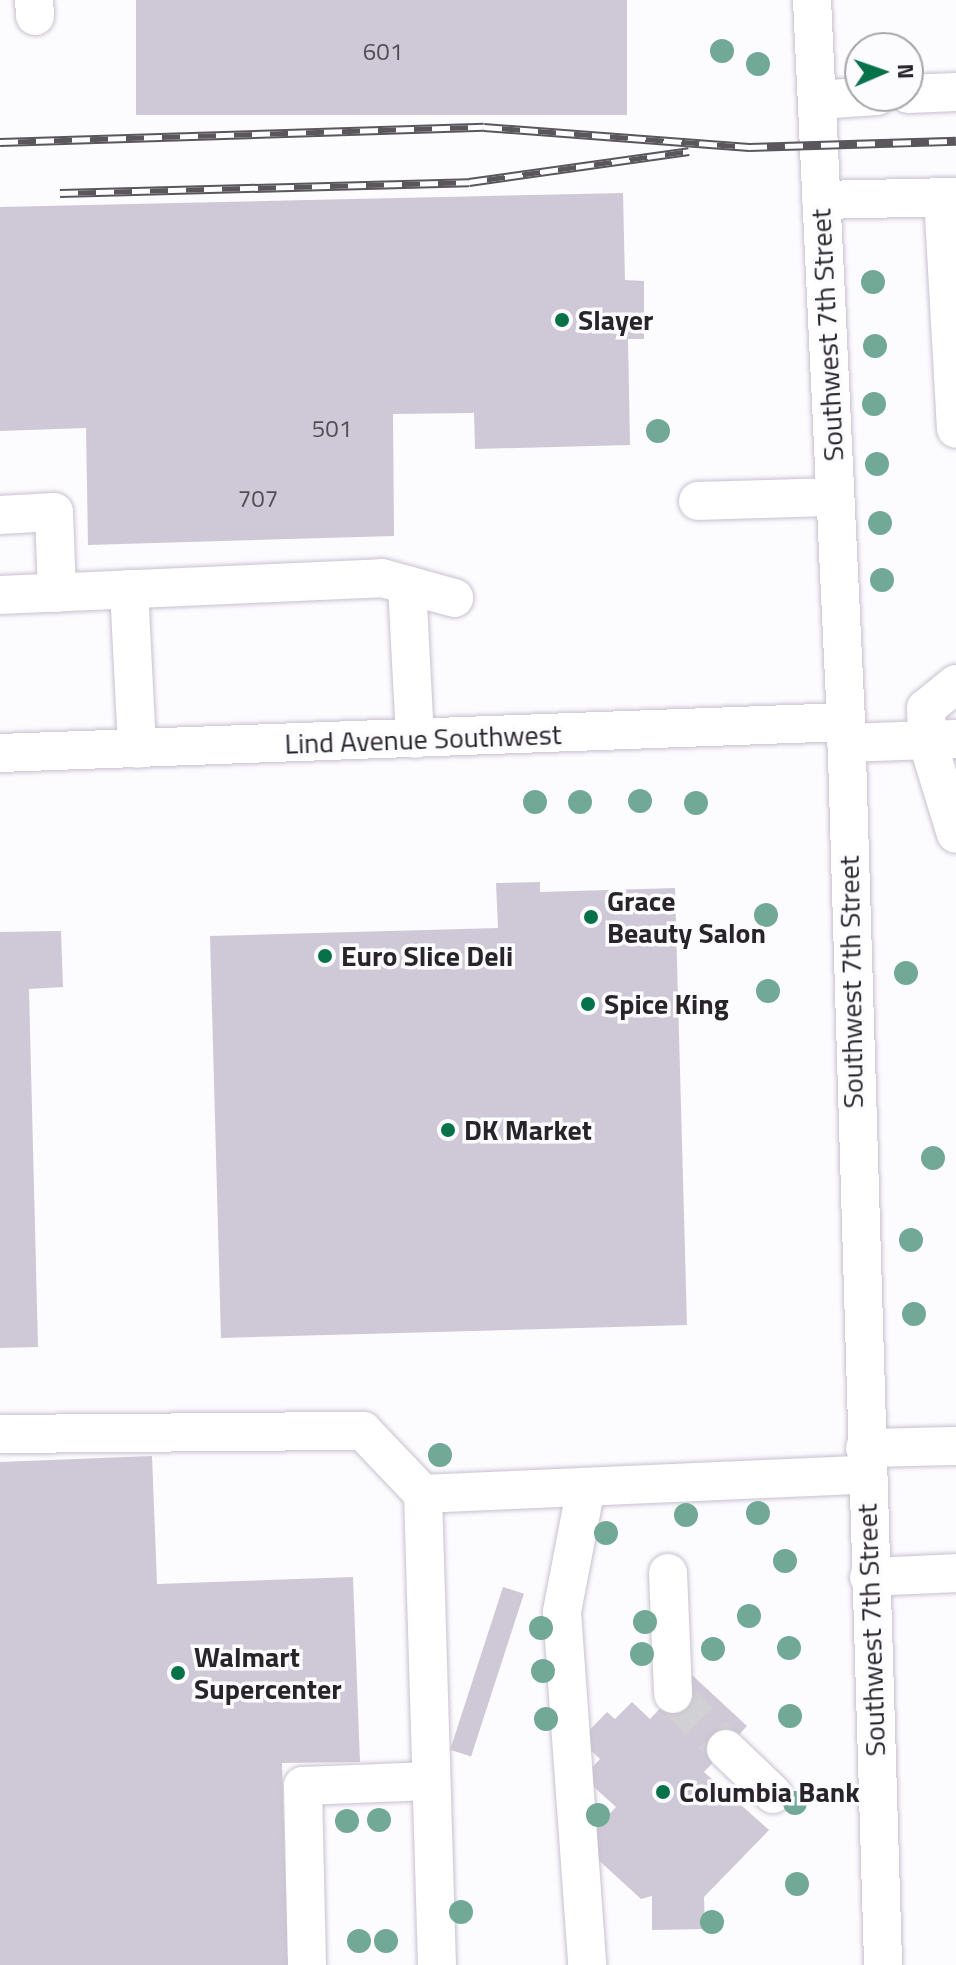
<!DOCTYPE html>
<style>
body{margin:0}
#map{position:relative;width:956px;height:1965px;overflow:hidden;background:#fcfbfe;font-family:"Titillium Web",sans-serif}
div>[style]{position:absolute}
.building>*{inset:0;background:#cfc9d7;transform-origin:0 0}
.minor-tunnel>*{height:38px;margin-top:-19px;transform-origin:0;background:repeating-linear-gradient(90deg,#d1d0d4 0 38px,transparent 0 57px)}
.roads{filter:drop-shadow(0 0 2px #c7c1cf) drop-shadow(0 0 2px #c7c1cf)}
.minor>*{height:38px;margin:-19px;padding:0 19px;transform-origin:19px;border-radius:19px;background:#fff}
.rail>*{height:9px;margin-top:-4.5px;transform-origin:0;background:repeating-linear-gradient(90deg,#fcfbfe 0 18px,#59565c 0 36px);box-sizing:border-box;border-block:2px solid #59565c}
.trees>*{width:24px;height:24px;margin:-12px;border-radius:50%;background:#72a896}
.dots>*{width:22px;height:22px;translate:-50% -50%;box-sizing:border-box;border:4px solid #fcfbfe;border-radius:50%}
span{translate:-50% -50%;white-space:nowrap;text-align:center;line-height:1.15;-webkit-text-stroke:7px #fcfbfe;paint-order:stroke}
.number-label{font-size:24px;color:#514d55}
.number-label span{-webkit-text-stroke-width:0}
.poi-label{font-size:28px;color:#27242a;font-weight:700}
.left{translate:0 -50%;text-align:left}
.street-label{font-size:28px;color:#27242a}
.north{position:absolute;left:844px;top:32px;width:80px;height:80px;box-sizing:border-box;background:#fcfbfe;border:2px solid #a7a5a9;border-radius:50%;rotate:88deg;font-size:22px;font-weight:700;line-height:32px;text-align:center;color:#27242a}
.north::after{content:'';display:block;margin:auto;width:28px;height:36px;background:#07724a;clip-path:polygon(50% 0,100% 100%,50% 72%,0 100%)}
</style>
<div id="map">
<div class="building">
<i style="left:136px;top:0;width:491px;height:115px"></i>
<i style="clip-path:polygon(623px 193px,625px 280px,644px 281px,644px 339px,628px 339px,630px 445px,475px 449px,474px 413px,393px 414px,394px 536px,88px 545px,86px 428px,0 431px,0 207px)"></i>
<i style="clip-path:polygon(540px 882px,540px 892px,675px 888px,687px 1325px,221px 1338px,210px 936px,498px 928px,496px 883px)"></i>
<i style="clip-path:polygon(61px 931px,63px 987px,29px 989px,38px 1347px,0 1348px,0 932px)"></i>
<i style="clip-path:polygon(152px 1456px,157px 1584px,353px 1577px,360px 1762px,282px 1763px,288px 1965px,0 1965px,0 1462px)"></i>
<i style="left:503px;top:1587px;width:22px;height:171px;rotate:18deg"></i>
<i style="clip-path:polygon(692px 1675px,747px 1726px,704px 1772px,769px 1830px,704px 1897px,705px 1929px,652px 1930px,652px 1896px,641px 1899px,581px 1844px,616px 1807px,583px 1777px,600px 1759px,580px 1740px,607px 1712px,615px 1719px,632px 1702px,650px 1719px)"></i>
</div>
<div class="minor-tunnel">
<i style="left:673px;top:1694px;width:76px;rotate:46.1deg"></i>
</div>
<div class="roads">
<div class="minor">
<i style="left:34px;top:0;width:16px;rotate:86deg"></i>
<i style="left:812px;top:0;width:723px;rotate:87.3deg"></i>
<i style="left:846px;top:722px;width:1244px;rotate:88.29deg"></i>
<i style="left:908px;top:94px;width:48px;rotate:-2.4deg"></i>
<i style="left:817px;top:100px;width:60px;rotate:-3.8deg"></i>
<i style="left:943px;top:197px;width:232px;rotate:86.8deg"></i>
<i style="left:821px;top:200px;width:135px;rotate:-1.3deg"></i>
<i style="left:698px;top:501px;width:137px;rotate:-1.7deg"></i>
<i style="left:0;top:515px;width:54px;rotate:-3.2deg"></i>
<i style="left:54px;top:512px;width:81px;rotate:87.9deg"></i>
<i style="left:407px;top:585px;width:154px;rotate:87deg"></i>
<i style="left:129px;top:589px;width:160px;rotate:87.1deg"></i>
<i style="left:0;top:595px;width:382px;rotate:-2.5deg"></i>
<i style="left:382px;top:578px;width:75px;rotate:15.5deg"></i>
<i style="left:956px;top:684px;width:38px;rotate:141deg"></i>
<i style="left:926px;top:708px;width:32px;rotate:88deg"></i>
<i style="left:927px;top:740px;width:98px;rotate:72.9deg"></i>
<i style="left:846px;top:743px;width:110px;rotate:-2.1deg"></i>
<i style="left:0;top:753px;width:847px;rotate:-2.1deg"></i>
<i style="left:0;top:1434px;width:363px;rotate:-0.5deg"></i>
<i style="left:363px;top:1431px;width:87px;rotate:46.4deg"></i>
<i style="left:423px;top:1494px;width:443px;rotate:-2.5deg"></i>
<i style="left:865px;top:1448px;width:91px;rotate:-1.3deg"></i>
<i style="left:586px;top:1487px;width:127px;rotate:100.9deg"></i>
<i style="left:562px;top:1612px;width:354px;rotate:85.9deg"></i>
<i style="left:423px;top:1494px;width:471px;rotate:88.3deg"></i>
<i style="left:668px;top:1573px;width:121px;rotate:87.6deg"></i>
<i style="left:869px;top:1577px;width:87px;rotate:-2.6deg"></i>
<i style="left:726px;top:1749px;width:65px;rotate:43.8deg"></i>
<i style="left:307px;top:1965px;width:179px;rotate:-91.3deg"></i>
<i style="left:303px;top:1786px;width:128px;rotate:-2.2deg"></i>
</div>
</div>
<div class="rail">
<i style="left:0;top:142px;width:484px;rotate:-1.8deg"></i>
<i style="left:484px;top:127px;width:266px;rotate:4.3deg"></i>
<i style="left:749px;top:147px;width:207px;rotate:-1.7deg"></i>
<i style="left:60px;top:193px;width:409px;rotate:-1.5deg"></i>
<i style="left:469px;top:182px;width:222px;rotate:-8deg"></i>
</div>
<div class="trees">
<i style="left:722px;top:51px"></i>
<i style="left:758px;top:64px"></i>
<i style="left:873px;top:282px"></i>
<i style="left:875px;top:346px"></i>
<i style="left:874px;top:404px"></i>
<i style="left:658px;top:431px"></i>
<i style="left:877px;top:464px"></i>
<i style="left:880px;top:523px"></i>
<i style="left:882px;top:580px"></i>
<i style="left:640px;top:801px"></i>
<i style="left:535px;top:802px"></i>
<i style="left:580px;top:802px"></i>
<i style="left:696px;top:803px"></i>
<i style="left:766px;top:915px"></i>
<i style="left:906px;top:973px"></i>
<i style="left:768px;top:991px"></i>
<i style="left:933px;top:1158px"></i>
<i style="left:911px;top:1240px"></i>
<i style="left:914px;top:1314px"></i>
<i style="left:440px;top:1455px"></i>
<i style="left:758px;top:1513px"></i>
<i style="left:686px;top:1515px"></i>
<i style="left:606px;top:1533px"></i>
<i style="left:785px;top:1561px"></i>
<i style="left:749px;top:1616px"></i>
<i style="left:645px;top:1622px"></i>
<i style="left:541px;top:1628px"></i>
<i style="left:789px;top:1648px"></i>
<i style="left:713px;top:1649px"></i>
<i style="left:642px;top:1654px"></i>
<i style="left:543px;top:1671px"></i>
<i style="left:790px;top:1716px"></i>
<i style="left:546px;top:1719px"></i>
<i style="left:795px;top:1803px"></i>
<i style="left:598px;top:1815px"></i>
<i style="left:379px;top:1820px"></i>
<i style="left:347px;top:1821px"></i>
<i style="left:797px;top:1884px"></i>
<i style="left:461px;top:1912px"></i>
<i style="left:712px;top:1922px"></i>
<i style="left:359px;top:1941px"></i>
<i style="left:386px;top:1941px"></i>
</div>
<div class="dots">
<i style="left:562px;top:320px;background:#07724a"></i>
<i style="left:591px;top:917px;background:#07724a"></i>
<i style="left:325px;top:956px;background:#07724a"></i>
<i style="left:588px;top:1004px;background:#07724a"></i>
<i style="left:448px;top:1130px;background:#07724a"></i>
<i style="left:178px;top:1673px;background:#07724a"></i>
<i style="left:663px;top:1792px;background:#07724a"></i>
</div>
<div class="number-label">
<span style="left:383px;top:52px">601</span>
<span style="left:332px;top:429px">501</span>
<span style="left:258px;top:499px">707</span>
</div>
<div class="poi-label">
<span class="left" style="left:578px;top:320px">Slayer</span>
<span class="left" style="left:607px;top:917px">Grace<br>Beauty Salon</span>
<span class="left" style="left:341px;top:956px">Euro Slice Deli</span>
<span class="left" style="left:604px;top:1004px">Spice King</span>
<span class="left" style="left:464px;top:1130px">DK Market</span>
<span class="left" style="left:194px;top:1673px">Walmart<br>Supercenter</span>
<span class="left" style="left:679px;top:1792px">Columbia Bank</span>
</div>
<div class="street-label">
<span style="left:827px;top:335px;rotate:-93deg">Southwest 7th Street</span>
<span style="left:423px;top:739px;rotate:-2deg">Lind Avenue Southwest</span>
<span style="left:851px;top:982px;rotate:-91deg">Southwest 7th Street</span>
<span style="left:871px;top:1630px;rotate:-92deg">Southwest 7th Street</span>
</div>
<div class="north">N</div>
</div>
